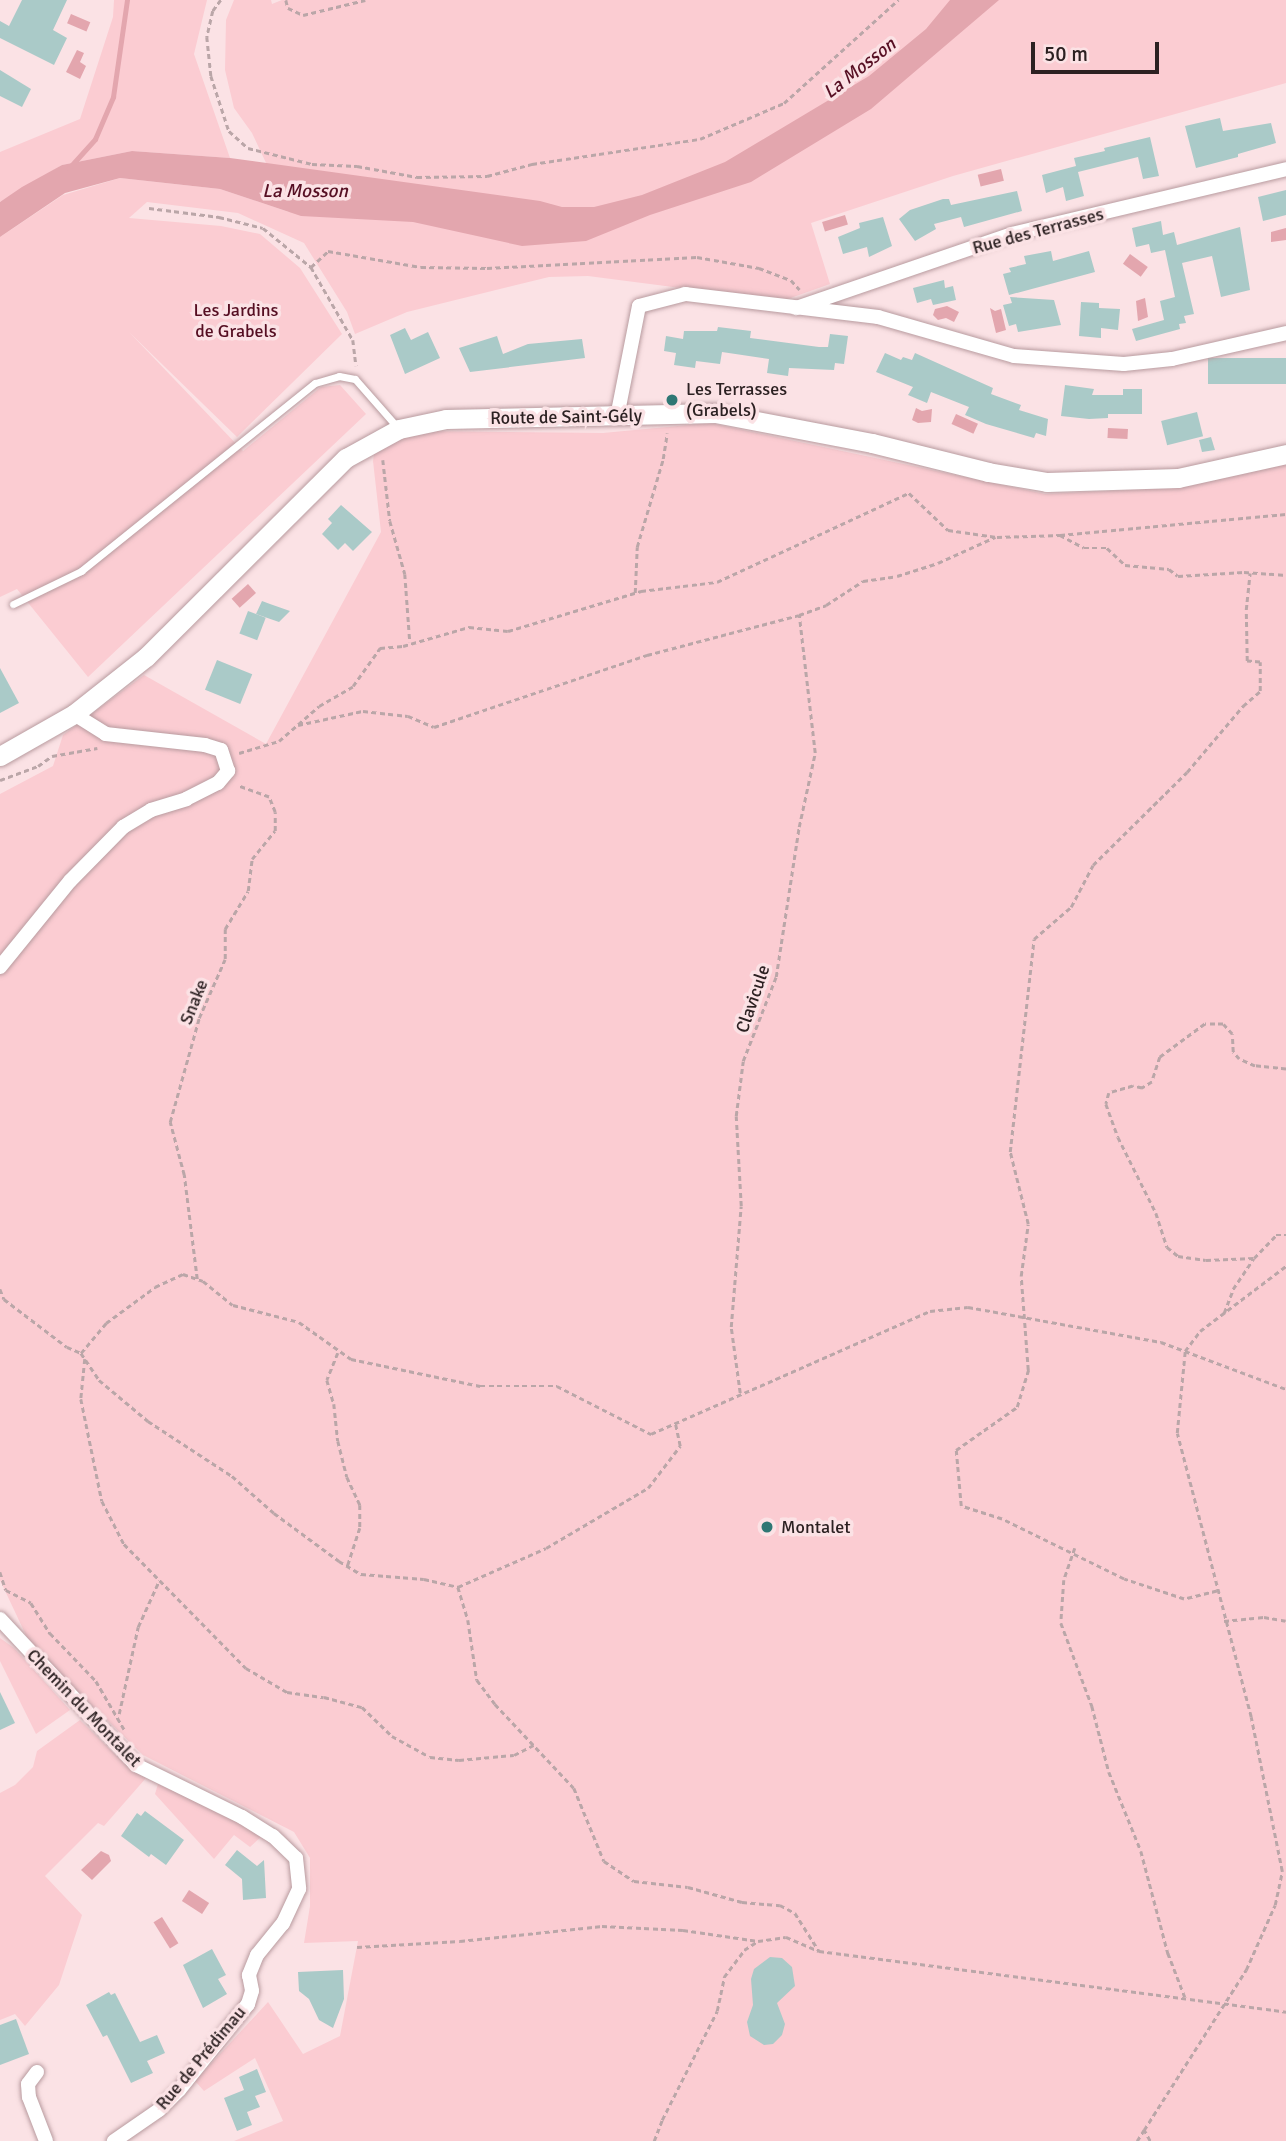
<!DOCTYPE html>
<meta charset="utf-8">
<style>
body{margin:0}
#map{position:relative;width:1286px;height:2141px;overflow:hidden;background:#fbe2e5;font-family:Signika,sans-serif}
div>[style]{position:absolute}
.green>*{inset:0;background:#fbccd2}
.water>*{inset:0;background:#e3a6ae;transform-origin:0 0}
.stream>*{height:5px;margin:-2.5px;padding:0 2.5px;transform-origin:2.5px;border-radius:2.5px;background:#e3a6ae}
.building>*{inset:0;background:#aacac8;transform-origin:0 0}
.path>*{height:2.5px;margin-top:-1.25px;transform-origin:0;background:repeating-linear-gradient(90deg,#baa6a8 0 5px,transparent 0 8.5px)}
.roads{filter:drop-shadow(0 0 2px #b89b9f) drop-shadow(0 0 2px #b89b9f)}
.lane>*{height:7px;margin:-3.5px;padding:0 3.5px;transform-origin:3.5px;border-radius:3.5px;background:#fff}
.street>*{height:14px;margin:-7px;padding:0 7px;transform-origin:7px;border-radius:7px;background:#fff}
.secondary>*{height:19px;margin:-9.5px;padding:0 9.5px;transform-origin:9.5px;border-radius:9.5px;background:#fff}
.dots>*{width:19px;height:19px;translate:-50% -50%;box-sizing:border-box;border:4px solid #fbe2e5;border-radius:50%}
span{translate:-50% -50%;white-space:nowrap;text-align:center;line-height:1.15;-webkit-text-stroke:7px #fbe2e5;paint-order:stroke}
.street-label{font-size:18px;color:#2c2122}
.park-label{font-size:18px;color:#550e22}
.poi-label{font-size:18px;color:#2c2122}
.left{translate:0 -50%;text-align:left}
.water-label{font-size:19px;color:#560f23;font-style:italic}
.scale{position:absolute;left:1031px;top:42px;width:128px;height:32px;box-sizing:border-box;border:4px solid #2c2122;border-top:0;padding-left:9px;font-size:21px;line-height:24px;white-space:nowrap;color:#2c2122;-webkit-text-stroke:5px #fbe2e5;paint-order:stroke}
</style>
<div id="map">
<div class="green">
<i style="clip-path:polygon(114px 0,207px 0,194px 54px,230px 158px,132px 151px,62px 165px,0 202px,0 152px,80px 119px,113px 17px)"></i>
<i style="clip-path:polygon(234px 0,271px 0,272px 4px,282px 0,1286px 0,1286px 83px,953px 176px,811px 223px,830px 284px,782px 301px,588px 276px,549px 277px,407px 312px,355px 334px,347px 312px,304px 243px,238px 213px,147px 202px,129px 218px,221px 226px,260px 234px,300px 268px,342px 334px,237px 437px,129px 332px,243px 451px,321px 387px,340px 385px,366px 414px,88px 677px,17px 589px,0 597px,0 237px,63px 195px,120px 178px,220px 189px,289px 212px,252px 133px,234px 108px,225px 70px,226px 20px)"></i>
<i style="clip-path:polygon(710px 423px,1045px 494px,1175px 488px,1286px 464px,1286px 2141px,234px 2141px,283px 2121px,255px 2058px,204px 2091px,195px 2081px,268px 2002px,303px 2054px,340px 2036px,358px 1941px,304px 1943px,310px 1906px,310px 1858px,294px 1832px,143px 1755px,31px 1646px,0 1580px,0 794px,53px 766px,63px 735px,144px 675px,266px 744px,381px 532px,373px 461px,375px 449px,419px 431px,603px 433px)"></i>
<i style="clip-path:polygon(0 1638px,14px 1648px,70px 1710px,36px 1734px,0 1661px)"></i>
<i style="clip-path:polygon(80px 1720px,129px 1768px,146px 1778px,104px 1826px,98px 1823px,45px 1876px,82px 1915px,59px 1985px,25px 2026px,15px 2014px,0 2020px,0 1793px,15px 1785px,33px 1767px,37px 1751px)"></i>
<i style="clip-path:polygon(158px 1784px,219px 1811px,262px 1836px,250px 1847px,234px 1835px,214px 1859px,155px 1794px)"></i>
</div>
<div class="water">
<i style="clip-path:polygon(950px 0,999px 0,871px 109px,751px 182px,650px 215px,586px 241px,522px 246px,413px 222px,301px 216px,220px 189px,120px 178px,65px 193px,0 237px,0 202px,22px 187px,62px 165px,132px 151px,230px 158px,540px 201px,562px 207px,594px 207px,642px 195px,725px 162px,869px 76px,926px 29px)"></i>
<i style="left:71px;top:14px;width:21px;height:10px;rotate:23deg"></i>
<i style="clip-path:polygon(77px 50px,84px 53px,80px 62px,86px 66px,80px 79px,66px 72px)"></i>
<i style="left:1001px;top:169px;width:12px;height:24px;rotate:76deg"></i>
<i style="left:845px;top:215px;width:10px;height:24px;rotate:73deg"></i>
<i style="clip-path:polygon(1286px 228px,1286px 240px,1271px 242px,1271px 232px)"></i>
<i style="left:1130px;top:254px;width:22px;height:12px;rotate:36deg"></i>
<i style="clip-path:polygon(1145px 298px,1148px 317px,1138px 321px,1136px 301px)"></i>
<i style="clip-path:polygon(947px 306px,959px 312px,954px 322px,946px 318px,938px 320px,933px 315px,935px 309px)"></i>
<i style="clip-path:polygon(990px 308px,995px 311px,1001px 309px,1006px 330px,996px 333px)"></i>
<i style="clip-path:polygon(916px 408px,922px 411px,932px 409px,931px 422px,918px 423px,912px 420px)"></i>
<i style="left:956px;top:414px;width:24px;height:11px;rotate:24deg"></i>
<i style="left:1108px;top:428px;width:20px;height:10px;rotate:3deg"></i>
<i style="left:248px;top:584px;width:12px;height:22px;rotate:48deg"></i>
<i style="clip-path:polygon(101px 1851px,109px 1855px,111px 1861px,92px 1880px,81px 1870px)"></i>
<i style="left:189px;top:1890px;width:24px;height:13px;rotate:33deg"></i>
<i style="left:162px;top:1917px;width:31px;height:10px;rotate:58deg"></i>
</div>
<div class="stream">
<i style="left:69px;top:168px;width:39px;rotate:-48deg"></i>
<i style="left:95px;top:139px;width:46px;rotate:-66.8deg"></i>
<i style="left:113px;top:97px;width:98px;rotate:-81.8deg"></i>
</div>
<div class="building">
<i style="clip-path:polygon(22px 0,67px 0,53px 30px,67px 38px,54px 65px,0 38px,0 21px,9px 26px)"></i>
<i style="clip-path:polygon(0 70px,31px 89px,22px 107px,0 96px)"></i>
<i style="clip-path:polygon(1220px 118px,1223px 131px,1271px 123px,1276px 143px,1238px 154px,1238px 157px,1196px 168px,1185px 126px)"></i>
<i style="clip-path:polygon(1150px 137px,1159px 176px,1143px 179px,1138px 157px,1078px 172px,1084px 196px,1066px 201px,1063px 187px,1046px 193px,1042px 175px,1076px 166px,1074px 158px,1105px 151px,1104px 148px)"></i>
<i style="clip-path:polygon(1286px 190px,1286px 215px,1263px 221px,1258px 197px)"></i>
<i style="clip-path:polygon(1017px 191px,1022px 211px,964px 227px,961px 217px,934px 224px,936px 229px,915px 241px,899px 219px,910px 210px,943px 199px,949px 199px,951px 205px)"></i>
<i style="clip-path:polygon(883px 217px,892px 246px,869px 257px,867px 247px,843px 254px,838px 237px,860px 228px,859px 223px)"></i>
<i style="clip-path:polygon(1161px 221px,1163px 235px,1174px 232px,1177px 245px,1240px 227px,1250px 290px,1221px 297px,1212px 256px,1182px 263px,1194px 314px,1184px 316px,1186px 323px,1179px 324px,1180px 329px,1136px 341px,1132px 329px,1164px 320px,1160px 301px,1175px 297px,1165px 250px,1151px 253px,1149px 244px,1136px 247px,1132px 228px)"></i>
<i style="clip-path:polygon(1051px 251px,1053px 261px,1089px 251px,1095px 272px,1009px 295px,1003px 274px,1011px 272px,1009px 268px,1026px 264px,1024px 256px)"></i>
<i style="clip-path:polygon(944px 280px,945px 288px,953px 286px,956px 300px,933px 305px,931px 299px,917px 303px,913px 288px)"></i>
<i style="clip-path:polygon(1010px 297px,1054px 300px,1061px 325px,1018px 332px,1016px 324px,1009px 326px,1003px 305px,1012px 303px)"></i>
<i style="clip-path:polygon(1081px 302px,1099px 303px,1099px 308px,1120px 309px,1118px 330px,1101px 328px,1101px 338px,1079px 336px)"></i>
<i style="clip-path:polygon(718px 327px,751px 331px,750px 338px,819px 347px,828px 347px,830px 334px,848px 336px,844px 364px,835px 363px,834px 370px,789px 368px,788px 376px,767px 373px,769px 359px,722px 352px,720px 364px,696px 361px,695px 368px,674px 365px,676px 353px,664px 351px,666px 336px,683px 339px,684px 331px,717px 331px)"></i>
<i style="clip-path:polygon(405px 328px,411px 340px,428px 332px,440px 358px,405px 374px,390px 335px)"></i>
<i style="clip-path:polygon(497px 336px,503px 354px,528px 344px,582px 339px,585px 358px,470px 372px,459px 348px)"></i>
<i style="clip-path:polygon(885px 353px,901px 360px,903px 357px,912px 360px,915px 353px,993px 388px,991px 394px,1021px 405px,1019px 410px,1048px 419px,1046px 436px,1036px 433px,1034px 438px,986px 424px,965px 415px,969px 407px,931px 392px,927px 403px,908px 395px,913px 387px,876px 372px)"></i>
<i style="left:1286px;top:358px;width:26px;height:78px;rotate:90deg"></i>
<i style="clip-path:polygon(1065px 385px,1094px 389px,1092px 395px,1123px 395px,1123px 389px,1142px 389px,1142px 414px,1108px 414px,1108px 418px,1089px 419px,1061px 416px)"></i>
<i style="left:1197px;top:412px;width:25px;height:37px;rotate:76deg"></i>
<i style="clip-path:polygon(1211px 437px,1215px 450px,1202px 452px,1199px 440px)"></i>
<i style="clip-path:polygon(341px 505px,372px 532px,353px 551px,345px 543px,338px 550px,322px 534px,332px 523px,328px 519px)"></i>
<i style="clip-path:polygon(262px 601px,270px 604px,290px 611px,279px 622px,256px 614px)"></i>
<i style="left:248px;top:611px;width:19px;height:24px;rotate:21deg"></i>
<i style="left:217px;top:660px;width:38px;height:32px;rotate:22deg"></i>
<i style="clip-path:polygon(0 668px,19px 703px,0 713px)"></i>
<i style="clip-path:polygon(0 1692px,15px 1723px,0 1730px)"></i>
<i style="clip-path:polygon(145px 1811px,184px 1840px,166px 1865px,151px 1854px,149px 1857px,121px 1836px,137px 1813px,141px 1816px)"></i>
<i style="clip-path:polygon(237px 1850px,257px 1866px,264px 1860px,266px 1898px,243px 1900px,242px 1879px,225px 1865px)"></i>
<i style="clip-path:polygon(212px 1949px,226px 1975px,218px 1979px,227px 1994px,203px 2008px,183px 1965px)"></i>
<i style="clip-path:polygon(770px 1957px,782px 1958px,792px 1967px,795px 1986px,777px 2003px,785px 2024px,782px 2035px,773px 2044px,764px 2045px,750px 2036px,747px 2022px,753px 2005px,751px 1979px,754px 1969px)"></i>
<i style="clip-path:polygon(343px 1970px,344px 1999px,333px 2028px,319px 2020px,309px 1999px,299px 1991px,298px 1972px)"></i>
<i style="clip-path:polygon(109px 1992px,111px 1995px,115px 1993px,140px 2042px,157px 2035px,165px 2053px,147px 2061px,153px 2073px,131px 2083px,107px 2035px,103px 2037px,86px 2005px)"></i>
<i style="clip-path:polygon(16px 2019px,29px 2054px,0 2065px,0 2025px)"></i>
<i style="clip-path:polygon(257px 2069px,266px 2092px,255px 2096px,260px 2107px,247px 2112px,252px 2125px,237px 2131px,224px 2098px,244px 2090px,239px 2077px)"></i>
</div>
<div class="path">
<i style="left:221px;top:0;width:14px;rotate:126deg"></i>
<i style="left:213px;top:11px;width:27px;rotate:103deg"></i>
<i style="left:207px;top:37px;width:39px;rotate:84deg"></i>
<i style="left:211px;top:76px;width:58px;rotate:71.9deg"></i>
<i style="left:229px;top:131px;width:25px;rotate:42deg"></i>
<i style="left:248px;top:148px;width:66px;rotate:14deg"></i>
<i style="left:312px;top:164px;width:45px;rotate:2.5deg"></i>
<i style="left:357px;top:166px;width:61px;rotate:10.4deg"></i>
<i style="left:417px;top:177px;width:70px;rotate:-0.8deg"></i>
<i style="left:487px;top:176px;width:47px;rotate:-14.9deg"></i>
<i style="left:532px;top:164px;width:170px;rotate:-8.5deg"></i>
<i style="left:700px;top:139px;width:91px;rotate:-23.2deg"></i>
<i style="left:784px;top:103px;width:154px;rotate:-42.1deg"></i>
<i style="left:286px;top:0;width:8px;rotate:76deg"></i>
<i style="left:288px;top:8px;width:17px;rotate:25deg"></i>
<i style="left:303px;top:15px;width:64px;rotate:-13.6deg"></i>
<i style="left:149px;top:208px;width:71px;rotate:7.3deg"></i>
<i style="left:219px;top:217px;width:45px;rotate:14deg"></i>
<i style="left:263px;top:228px;width:62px;rotate:39.1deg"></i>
<i style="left:311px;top:267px;width:84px;rotate:60.1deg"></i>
<i style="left:353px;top:340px;width:26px;rotate:83deg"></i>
<i style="left:311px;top:267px;width:23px;rotate:-43deg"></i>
<i style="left:328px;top:251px;width:94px;rotate:9.8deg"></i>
<i style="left:421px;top:267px;width:66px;rotate:0.9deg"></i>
<i style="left:487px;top:268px;width:210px;rotate:-3deg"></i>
<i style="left:697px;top:257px;width:63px;rotate:10.1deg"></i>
<i style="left:759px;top:268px;width:34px;rotate:21deg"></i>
<i style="left:791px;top:280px;width:13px;rotate:48deg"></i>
<i style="left:383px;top:460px;width:61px;rotate:83.5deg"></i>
<i style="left:390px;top:521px;width:55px;rotate:74.2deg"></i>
<i style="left:405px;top:574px;width:68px;rotate:85.8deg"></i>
<i style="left:1060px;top:535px;width:227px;rotate:-5.3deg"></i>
<i style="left:635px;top:593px;width:46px;rotate:-87.5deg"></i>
<i style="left:637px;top:547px;width:92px;rotate:-73.5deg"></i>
<i style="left:663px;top:459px;width:26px;rotate:-81deg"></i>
<i style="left:298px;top:725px;width:66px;rotate:-12.2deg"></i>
<i style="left:363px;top:711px;width:45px;rotate:6.3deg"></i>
<i style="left:408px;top:716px;width:28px;rotate:23deg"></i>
<i style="left:434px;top:727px;width:225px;rotate:-18.7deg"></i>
<i style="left:647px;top:655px;width:157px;rotate:-14.7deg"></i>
<i style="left:799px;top:615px;width:29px;rotate:-20deg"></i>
<i style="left:826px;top:605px;width:44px;rotate:-33deg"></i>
<i style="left:863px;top:581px;width:34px;rotate:-8deg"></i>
<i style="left:897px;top:576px;width:43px;rotate:-17.6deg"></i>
<i style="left:938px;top:563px;width:63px;rotate:-24.5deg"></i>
<i style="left:239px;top:753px;width:42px;rotate:-16.7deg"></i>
<i style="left:279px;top:741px;width:53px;rotate:-41.2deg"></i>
<i style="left:319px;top:706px;width:39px;rotate:-30deg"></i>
<i style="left:353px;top:686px;width:47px;rotate:-54.6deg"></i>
<i style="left:380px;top:648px;width:23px;rotate:-5deg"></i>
<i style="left:403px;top:646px;width:69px;rotate:-16.1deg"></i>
<i style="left:469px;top:627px;width:39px;rotate:6deg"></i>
<i style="left:508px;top:631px;width:139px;rotate:-16.7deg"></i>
<i style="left:641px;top:591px;width:77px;rotate:-6.8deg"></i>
<i style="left:717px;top:582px;width:212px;rotate:-24.9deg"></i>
<i style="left:909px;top:493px;width:54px;rotate:43.5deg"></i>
<i style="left:948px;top:530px;width:49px;rotate:8.1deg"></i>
<i style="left:997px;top:537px;width:63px;rotate:-1.8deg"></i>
<i style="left:1060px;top:535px;width:27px;rotate:28deg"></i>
<i style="left:1084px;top:548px;width:23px"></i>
<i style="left:1107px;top:548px;width:25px;rotate:43deg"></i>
<i style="left:1125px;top:565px;width:44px;rotate:5.2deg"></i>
<i style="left:1169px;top:569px;width:11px;rotate:38deg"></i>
<i style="left:1178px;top:576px;width:66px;rotate:-3.5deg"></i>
<i style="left:1244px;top:572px;width:42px;rotate:4.1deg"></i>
<i style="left:0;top:780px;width:40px;rotate:-20.2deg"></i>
<i style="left:38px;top:766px;width:17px;rotate:-36deg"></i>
<i style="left:52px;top:756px;width:46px;rotate:-10.1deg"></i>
<i style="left:1286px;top:1069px;width:31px;rotate:-174deg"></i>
<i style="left:1255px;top:1066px;width:17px;rotate:-156deg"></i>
<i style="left:1239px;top:1059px;width:9px;rotate:-131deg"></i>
<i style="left:1233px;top:1052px;width:18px;rotate:-93deg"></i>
<i style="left:1232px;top:1034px;width:13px;rotate:-132deg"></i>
<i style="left:1223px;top:1024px;width:18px;rotate:180deg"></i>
<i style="left:1205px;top:1024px;width:56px;rotate:143.7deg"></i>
<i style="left:1160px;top:1057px;width:26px;rotate:108deg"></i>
<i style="left:1152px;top:1082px;width:12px;rotate:149deg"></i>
<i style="left:1142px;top:1088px;width:9px;rotate:-167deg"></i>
<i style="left:1133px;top:1086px;width:25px;rotate:164deg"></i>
<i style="left:1109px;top:1093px;width:11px;rotate:105deg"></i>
<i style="left:1106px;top:1104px;width:35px;rotate:70deg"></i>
<i style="left:1118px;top:1137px;width:85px;rotate:63.4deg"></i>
<i style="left:1156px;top:1213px;width:36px;rotate:72deg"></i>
<i style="left:1167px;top:1247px;width:14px;rotate:39deg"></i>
<i style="left:1178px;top:1256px;width:28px;rotate:8deg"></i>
<i style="left:1206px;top:1260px;width:48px;rotate:-2.4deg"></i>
<i style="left:1254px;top:1258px;width:32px;rotate:-46deg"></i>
<i style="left:1276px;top:1235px;width:10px"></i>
<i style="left:197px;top:1279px;width:105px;rotate:-97.1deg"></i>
<i style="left:184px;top:1175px;width:55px;rotate:-104.8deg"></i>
<i style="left:170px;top:1122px;width:108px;rotate:-74.4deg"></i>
<i style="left:199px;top:1018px;width:64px;rotate:-66.2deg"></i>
<i style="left:225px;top:959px;width:30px;rotate:-90deg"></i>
<i style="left:225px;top:929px;width:44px;rotate:-58.8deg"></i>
<i style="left:248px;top:891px;width:32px;rotate:-83deg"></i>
<i style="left:252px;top:859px;width:36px;rotate:-51deg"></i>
<i style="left:275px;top:831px;width:19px;rotate:-90deg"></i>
<i style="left:275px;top:812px;width:16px;rotate:-112deg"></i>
<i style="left:269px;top:797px;width:33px;rotate:-160deg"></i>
<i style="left:0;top:1289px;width:11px;rotate:68deg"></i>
<i style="left:4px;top:1299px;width:79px;rotate:37.3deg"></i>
<i style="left:67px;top:1347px;width:15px;rotate:23deg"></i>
<i style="left:81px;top:1353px;width:32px;rotate:56deg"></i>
<i style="left:99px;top:1380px;width:64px;rotate:39.9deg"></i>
<i style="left:148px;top:1421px;width:100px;rotate:33.2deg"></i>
<i style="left:232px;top:1476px;width:56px;rotate:41.4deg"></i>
<i style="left:274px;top:1513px;width:81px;rotate:36.4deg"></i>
<i style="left:339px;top:1561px;width:26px;rotate:31deg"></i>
<i style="left:361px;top:1574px;width:63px;rotate:4.5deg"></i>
<i style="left:424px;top:1579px;width:35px;rotate:13deg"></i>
<i style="left:458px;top:1587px;width:34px;rotate:73deg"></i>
<i style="left:468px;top:1620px;width:61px;rotate:81.5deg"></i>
<i style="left:477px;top:1680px;width:30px;rotate:53deg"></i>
<i style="left:495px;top:1704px;width:115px;rotate:46.8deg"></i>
<i style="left:574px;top:1788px;width:79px;rotate:67.7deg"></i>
<i style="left:604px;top:1861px;width:36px;rotate:34deg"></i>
<i style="left:634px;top:1881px;width:54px;rotate:6.3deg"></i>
<i style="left:688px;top:1887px;width:56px;rotate:15.5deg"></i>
<i style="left:742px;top:1902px;width:38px;rotate:5deg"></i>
<i style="left:780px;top:1905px;width:17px;rotate:28deg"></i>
<i style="left:795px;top:1913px;width:45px;rotate:57.7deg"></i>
<i style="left:1224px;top:1313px;width:26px;rotate:-69deg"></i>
<i style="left:1233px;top:1289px;width:37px;rotate:-56deg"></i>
<i style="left:81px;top:1353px;width:39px;rotate:-50deg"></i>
<i style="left:106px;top:1323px;width:61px;rotate:-36.3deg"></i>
<i style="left:155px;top:1287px;width:31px;rotate:-25deg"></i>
<i style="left:183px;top:1274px;width:21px;rotate:19deg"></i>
<i style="left:203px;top:1281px;width:38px;rotate:39deg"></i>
<i style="left:233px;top:1305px;width:68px;rotate:14.4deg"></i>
<i style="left:299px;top:1322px;width:64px;rotate:35.4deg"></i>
<i style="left:351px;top:1359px;width:132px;rotate:11.8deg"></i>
<i style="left:480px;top:1386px;width:77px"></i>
<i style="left:557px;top:1386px;width:106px;rotate:27.1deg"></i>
<i style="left:651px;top:1434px;width:305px;rotate:-23.8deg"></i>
<i style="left:930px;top:1311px;width:38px;rotate:-6deg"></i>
<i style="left:968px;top:1307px;width:196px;rotate:10.3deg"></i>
<i style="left:1161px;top:1342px;width:134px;rotate:20.6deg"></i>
<i style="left:338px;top:1353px;width:29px;rotate:112deg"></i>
<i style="left:327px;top:1380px;width:25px;rotate:74deg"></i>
<i style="left:334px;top:1404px;width:37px;rotate:84deg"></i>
<i style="left:338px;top:1441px;width:37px;rotate:76deg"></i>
<i style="left:347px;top:1477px;width:31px;rotate:65deg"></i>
<i style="left:360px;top:1505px;width:23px;rotate:90deg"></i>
<i style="left:360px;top:1528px;width:40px;rotate:108deg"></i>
<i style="left:85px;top:1359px;width:40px;rotate:95.7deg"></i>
<i style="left:81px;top:1399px;width:104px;rotate:78.4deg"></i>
<i style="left:102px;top:1501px;width:48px;rotate:62.9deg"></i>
<i style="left:124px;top:1544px;width:174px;rotate:45.5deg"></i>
<i style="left:246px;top:1668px;width:48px;rotate:30.3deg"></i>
<i style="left:287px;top:1692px;width:37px;rotate:8deg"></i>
<i style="left:324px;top:1697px;width:39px;rotate:15deg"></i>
<i style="left:362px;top:1707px;width:42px;rotate:44deg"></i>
<i style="left:392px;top:1736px;width:43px;rotate:28.9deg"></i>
<i style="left:430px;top:1757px;width:29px;rotate:6deg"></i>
<i style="left:459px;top:1760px;width:55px;rotate:-5.2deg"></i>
<i style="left:514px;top:1755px;width:22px;rotate:-27deg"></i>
<i style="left:740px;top:1393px;width:67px;rotate:-97.8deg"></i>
<i style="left:731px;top:1327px;width:121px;rotate:-85.3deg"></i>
<i style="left:741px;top:1206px;width:90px;rotate:-93.2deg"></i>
<i style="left:736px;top:1116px;width:55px;rotate:-82.7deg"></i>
<i style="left:743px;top:1061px;width:90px;rotate:-68.6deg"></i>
<i style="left:776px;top:977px;width:152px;rotate:-81.3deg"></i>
<i style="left:799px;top:827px;width:76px;rotate:-77.8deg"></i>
<i style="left:815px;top:753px;width:139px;rotate:-96.6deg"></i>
<i style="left:1075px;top:1548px;width:34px;rotate:109deg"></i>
<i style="left:1064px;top:1580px;width:43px;rotate:94deg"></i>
<i style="left:1061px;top:1623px;width:89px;rotate:69.5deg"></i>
<i style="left:1092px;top:1706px;width:68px;rotate:75.6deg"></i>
<i style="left:1109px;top:1772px;width:85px;rotate:67.9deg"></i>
<i style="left:1141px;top:1851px;width:106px;rotate:75.2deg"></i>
<i style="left:1168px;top:1953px;width:47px;rotate:68.9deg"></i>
<i style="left:0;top:1572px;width:19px;rotate:72deg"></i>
<i style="left:6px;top:1590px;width:28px;rotate:27deg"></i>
<i style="left:31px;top:1603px;width:36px;rotate:58deg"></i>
<i style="left:50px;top:1633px;width:66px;rotate:46.2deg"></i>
<i style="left:96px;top:1681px;width:56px;rotate:59.7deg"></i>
<i style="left:458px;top:1587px;width:96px;rotate:-23.9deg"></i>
<i style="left:546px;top:1548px;width:118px;rotate:-30.5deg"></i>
<i style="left:648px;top:1488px;width:53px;rotate:-52.7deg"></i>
<i style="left:680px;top:1446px;width:24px;rotate:-102deg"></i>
<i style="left:1217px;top:1591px;width:34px;rotate:166deg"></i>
<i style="left:1184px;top:1599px;width:63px;rotate:-161.6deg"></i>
<i style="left:1124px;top:1579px;width:136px;rotate:-153.8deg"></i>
<i style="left:1002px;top:1519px;width:43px;rotate:-162.4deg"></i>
<i style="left:961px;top:1506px;width:56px;rotate:-95.1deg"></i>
<i style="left:956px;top:1450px;width:75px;rotate:-35.2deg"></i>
<i style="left:1017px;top:1407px;width:39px;rotate:-73deg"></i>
<i style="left:1028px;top:1370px;width:94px;rotate:-94.3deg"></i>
<i style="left:1021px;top:1276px;width:52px;rotate:-82.3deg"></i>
<i style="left:1028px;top:1224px;width:74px;rotate:-104deg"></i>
<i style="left:1010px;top:1152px;width:214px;rotate:-83.6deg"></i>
<i style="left:1034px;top:939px;width:49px;rotate:-40.9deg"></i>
<i style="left:1071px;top:907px;width:47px;rotate:-62.4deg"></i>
<i style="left:1093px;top:865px;width:132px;rotate:-44.7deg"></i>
<i style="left:1187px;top:772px;width:87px;rotate:-49.7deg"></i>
<i style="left:1243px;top:706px;width:23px;rotate:-41deg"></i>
<i style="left:1260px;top:691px;width:29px;rotate:-90deg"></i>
<i style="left:1260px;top:662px;width:13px;rotate:-176deg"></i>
<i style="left:1247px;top:661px;width:51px;rotate:-91.1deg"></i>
<i style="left:1246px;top:610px;width:37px;rotate:-84deg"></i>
<i style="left:1224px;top:1621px;width:40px;rotate:-5.7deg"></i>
<i style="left:1264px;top:1617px;width:22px;rotate:10deg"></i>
<i style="left:119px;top:1714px;width:89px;rotate:-77.7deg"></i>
<i style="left:138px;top:1627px;width:51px;rotate:-65.5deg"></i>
<i style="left:357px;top:1947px;width:103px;rotate:-3.3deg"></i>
<i style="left:460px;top:1941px;width:143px;rotate:-6deg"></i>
<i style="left:602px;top:1926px;width:81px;rotate:2.8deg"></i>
<i style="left:683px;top:1930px;width:76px;rotate:8.3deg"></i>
<i style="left:758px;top:1941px;width:28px;rotate:-8deg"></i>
<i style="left:786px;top:1937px;width:36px;rotate:23deg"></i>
<i style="left:819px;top:1951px;width:471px;rotate:7.4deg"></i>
<i style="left:654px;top:2141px;width:22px;rotate:-69deg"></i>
<i style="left:662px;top:2120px;width:122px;rotate:-63.2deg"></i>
<i style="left:717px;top:2011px;width:35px;rotate:-78deg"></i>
<i style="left:724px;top:1977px;width:34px;rotate:-53deg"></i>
<i style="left:744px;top:1950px;width:17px;rotate:-33deg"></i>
<i style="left:1137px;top:2141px;width:13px;rotate:-58deg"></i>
<i style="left:1150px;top:2141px;width:13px;rotate:-119deg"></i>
<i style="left:1144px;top:2130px;width:190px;rotate:-57.5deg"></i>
<i style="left:1246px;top:1970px;width:71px;rotate:-66deg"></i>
<i style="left:1275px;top:1905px;width:35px;rotate:-78deg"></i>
<i style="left:1282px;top:1871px;width:157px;rotate:-101.4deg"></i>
<i style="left:1251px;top:1717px;width:293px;rotate:-104.6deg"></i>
<i style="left:1177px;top:1433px;width:82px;rotate:-84.4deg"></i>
<i style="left:1185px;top:1351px;width:25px;rotate:-53deg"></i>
<i style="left:1200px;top:1331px;width:108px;rotate:-37.1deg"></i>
</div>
<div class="roads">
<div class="lane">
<i style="left:13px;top:604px;width:76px;rotate:-25.9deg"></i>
<i style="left:81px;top:571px;width:300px;rotate:-38.8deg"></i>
<i style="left:315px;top:383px;width:25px;rotate:-16deg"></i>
<i style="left:339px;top:376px;width:16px;rotate:11deg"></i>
<i style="left:355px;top:379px;width:65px;rotate:48.7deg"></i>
</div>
<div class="street">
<i style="left:796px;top:308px;width:228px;rotate:-18.9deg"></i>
<i style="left:1012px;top:234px;width:282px;rotate:-13.3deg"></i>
<i style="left:617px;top:417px;width:113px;rotate:-78.8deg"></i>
<i style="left:639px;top:306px;width:48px;rotate:-14.6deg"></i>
<i style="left:685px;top:294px;width:194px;rotate:6.8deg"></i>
<i style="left:878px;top:317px;width:141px;rotate:16deg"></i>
<i style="left:1014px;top:356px;width:110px;rotate:4.2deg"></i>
<i style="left:1124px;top:364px;width:48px;rotate:-5.9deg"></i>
<i style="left:1172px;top:359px;width:117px;rotate:-12.8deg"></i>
<i style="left:0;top:967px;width:111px;rotate:-50.9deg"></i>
<i style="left:70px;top:881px;width:76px;rotate:-45.5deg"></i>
<i style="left:123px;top:827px;width:33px;rotate:-31deg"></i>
<i style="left:151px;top:810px;width:37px;rotate:-17deg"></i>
<i style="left:186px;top:799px;width:36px;rotate:-27deg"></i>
<i style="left:218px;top:783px;width:16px;rotate:-50deg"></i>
<i style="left:228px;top:771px;width:22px;rotate:-108deg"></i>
<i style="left:221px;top:750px;width:17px;rotate:-163deg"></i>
<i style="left:205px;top:745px;width:100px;rotate:-173.7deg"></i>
<i style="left:106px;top:734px;width:38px;rotate:-148deg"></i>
<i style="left:0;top:1619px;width:200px;rotate:47deg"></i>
<i style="left:136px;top:1765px;width:118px;rotate:26.1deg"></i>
<i style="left:242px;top:1817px;width:36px;rotate:32deg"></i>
<i style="left:273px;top:1836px;width:32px;rotate:44deg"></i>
<i style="left:296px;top:1858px;width:31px;rotate:84deg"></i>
<i style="left:299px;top:1889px;width:38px;rotate:115deg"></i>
<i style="left:283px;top:1923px;width:41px;rotate:129.1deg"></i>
<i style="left:257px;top:1955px;width:22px;rotate:112deg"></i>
<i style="left:249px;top:1975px;width:16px;rotate:79deg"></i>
<i style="left:252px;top:1991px;width:14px;rotate:107deg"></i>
<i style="left:248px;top:2004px;width:110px;rotate:128.7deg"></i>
<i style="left:179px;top:2090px;width:28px;rotate:135deg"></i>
<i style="left:159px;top:2110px;width:55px;rotate:145.4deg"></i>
<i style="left:37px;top:2072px;width:15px;rotate:127deg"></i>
<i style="left:28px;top:2084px;width:13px;rotate:86deg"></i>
<i style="left:29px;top:2097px;width:47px;rotate:68.9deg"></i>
</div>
<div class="secondary">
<i style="left:0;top:756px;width:85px;rotate:-29.6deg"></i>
<i style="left:74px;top:714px;width:92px;rotate:-38.4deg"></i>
<i style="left:146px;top:657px;width:282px;rotate:-44.9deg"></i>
<i style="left:346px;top:458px;width:60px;rotate:-28.7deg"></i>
<i style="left:399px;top:429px;width:48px;rotate:-12deg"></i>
<i style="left:446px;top:419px;width:269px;rotate:-1.3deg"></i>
<i style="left:715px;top:413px;width:160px;rotate:10.8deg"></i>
<i style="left:872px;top:443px;width:120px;rotate:14deg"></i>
<i style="left:988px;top:472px;width:60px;rotate:9.6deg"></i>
<i style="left:1047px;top:482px;width:131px;rotate:-1.7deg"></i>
<i style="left:1178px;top:478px;width:111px;rotate:-12.5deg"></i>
</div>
</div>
<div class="dots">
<i style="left:672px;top:400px;background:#2e7774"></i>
<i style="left:767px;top:1527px;background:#2e7774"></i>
</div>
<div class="street-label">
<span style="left:1038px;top:231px;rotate:-15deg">Rue des Terrasses</span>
<span style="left:566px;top:417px;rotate:-1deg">Route de Saint-Gély</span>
<span style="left:753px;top:999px;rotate:-71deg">Clavicule</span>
<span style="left:194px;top:1002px;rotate:-68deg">Snake</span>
<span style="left:84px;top:1708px;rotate:46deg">Chemin du Montalet</span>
<span style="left:201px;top:2058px;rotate:-50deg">Rue de Prédimau</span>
</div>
<div class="park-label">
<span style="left:236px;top:321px">Les Jardins<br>de Grabels</span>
</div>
<div class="poi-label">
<span class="left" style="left:686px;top:400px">Les Terrasses<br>(Grabels)</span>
<span class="left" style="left:781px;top:1527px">Montalet</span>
</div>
<div class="water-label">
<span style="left:860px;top:69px;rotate:-38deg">La Mosson</span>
<span style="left:305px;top:192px">La Mosson</span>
</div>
<div class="scale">50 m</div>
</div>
